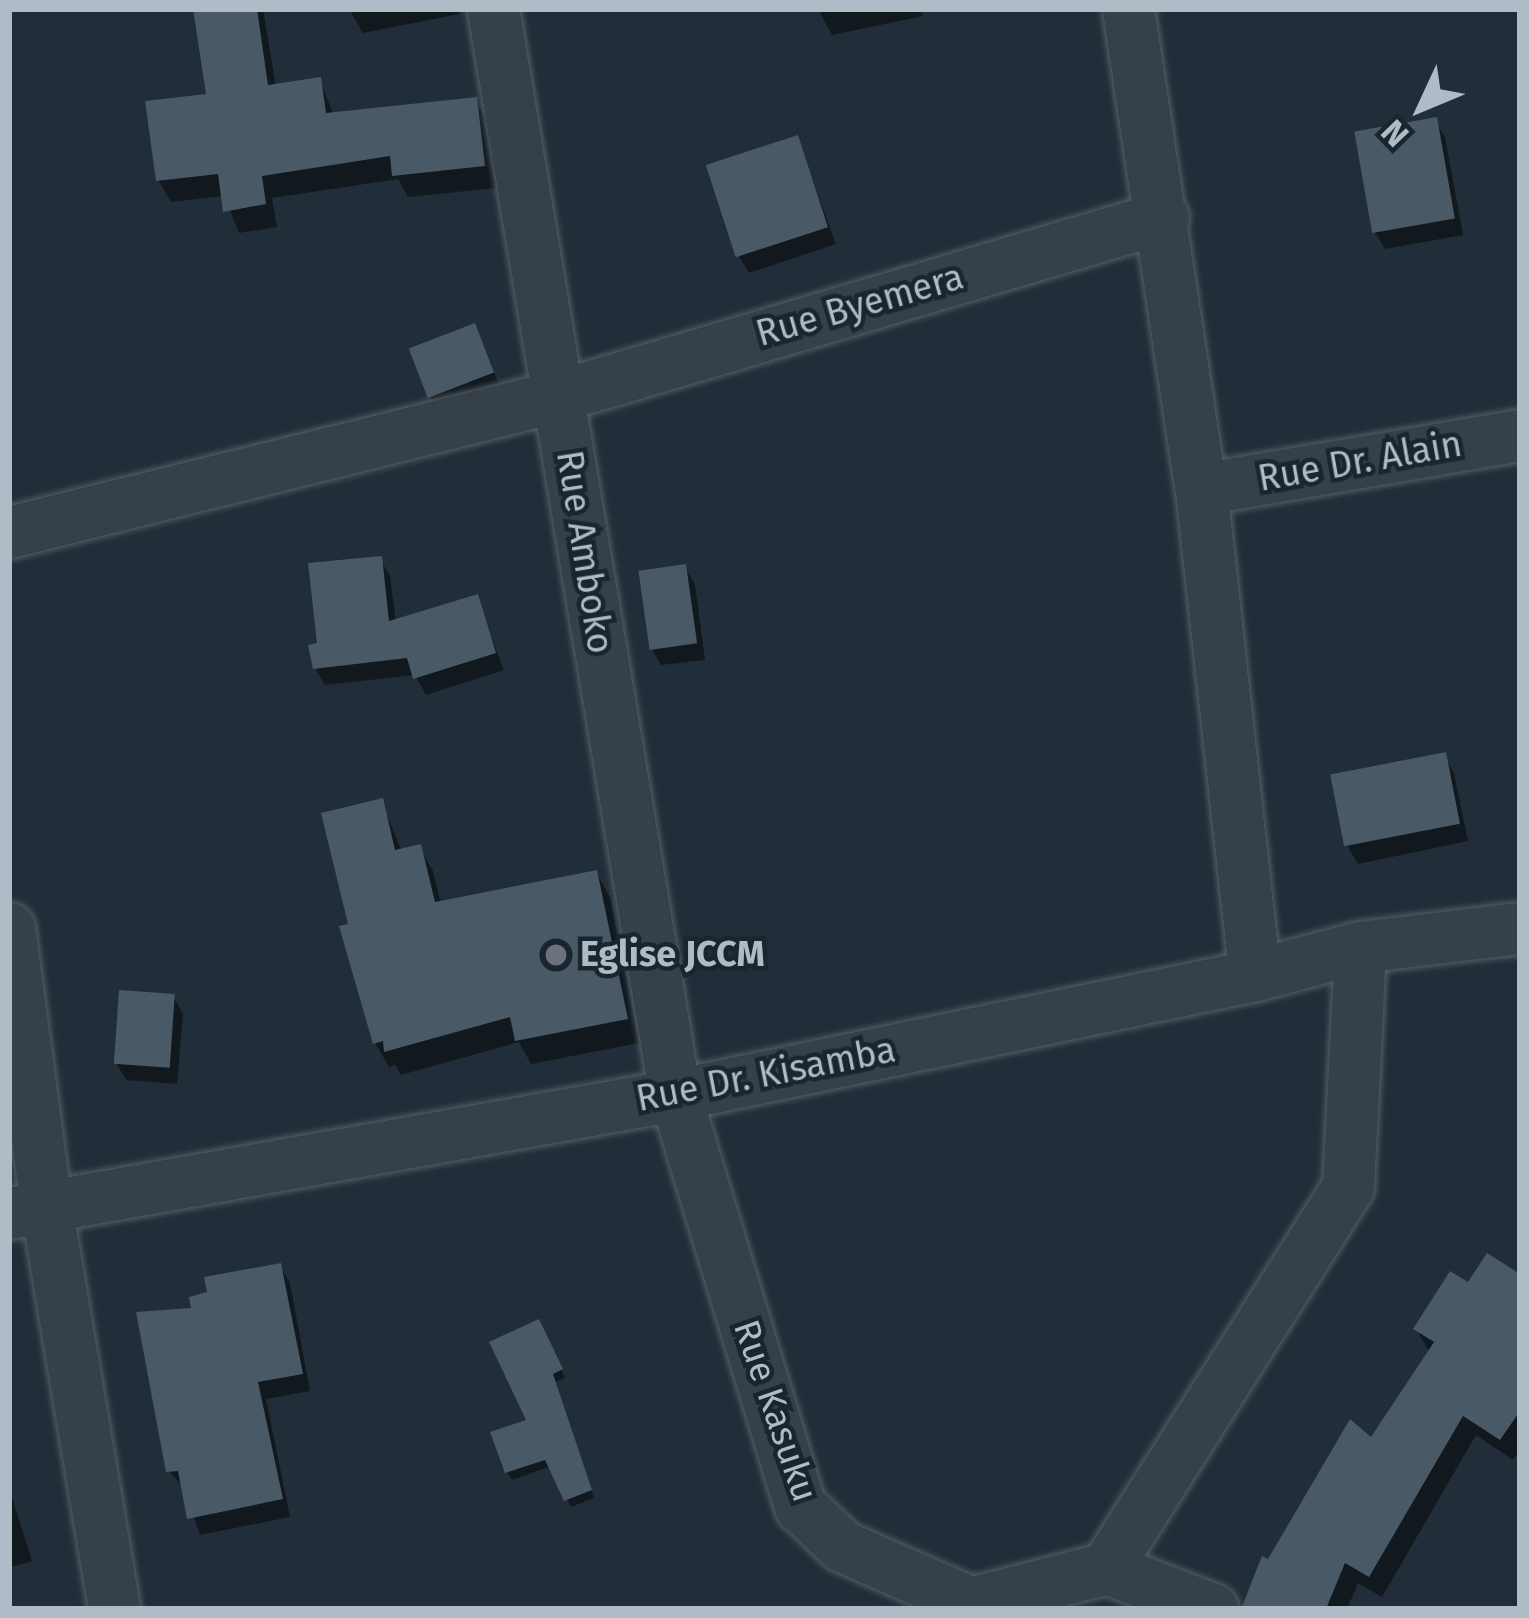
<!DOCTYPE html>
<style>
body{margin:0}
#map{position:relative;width:1529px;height:1618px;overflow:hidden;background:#212e39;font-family:"Fira Sans",sans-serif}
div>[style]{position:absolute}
.shadow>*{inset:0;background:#0007}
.building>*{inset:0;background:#495965;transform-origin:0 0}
.roads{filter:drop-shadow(0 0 3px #525e67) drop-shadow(0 0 3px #525e67)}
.street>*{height:51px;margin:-25.5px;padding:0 25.5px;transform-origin:25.5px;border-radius:25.5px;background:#354049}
.dots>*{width:33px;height:33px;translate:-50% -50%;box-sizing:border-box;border:6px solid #1a252e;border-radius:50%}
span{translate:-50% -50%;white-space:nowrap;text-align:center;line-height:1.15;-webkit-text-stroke:9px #1a252e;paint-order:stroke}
.street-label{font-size:36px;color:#afbbc6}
.poi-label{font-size:36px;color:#afbbc6;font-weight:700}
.left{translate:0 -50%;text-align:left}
.frame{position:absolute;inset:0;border:12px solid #afbbc6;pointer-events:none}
.north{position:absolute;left:1361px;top:48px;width:120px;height:120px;-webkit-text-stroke:9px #1a252e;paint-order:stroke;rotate:226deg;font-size:33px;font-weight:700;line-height:48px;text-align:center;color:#afbbc6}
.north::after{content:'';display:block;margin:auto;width:42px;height:54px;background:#afbbc6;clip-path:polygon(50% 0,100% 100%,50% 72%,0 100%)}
</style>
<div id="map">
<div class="shadow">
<i style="clip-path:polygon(196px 9px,263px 9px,276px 87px,320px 81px,334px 115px,475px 100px,488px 122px,496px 188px,408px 197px,398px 179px,272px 198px,277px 227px,239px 233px,224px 196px,171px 202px,158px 180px,209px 96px)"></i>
<i style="clip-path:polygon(349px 9px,458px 9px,459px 14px,363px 33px)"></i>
<i style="clip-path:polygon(818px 9px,921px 9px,923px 16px,832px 35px)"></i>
<i style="clip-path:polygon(1435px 120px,1445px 137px,1463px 235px,1385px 249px,1375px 232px)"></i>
<i style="clip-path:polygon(797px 138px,836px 244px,749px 273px,739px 256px)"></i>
<i style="clip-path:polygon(474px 327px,502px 391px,439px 413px,430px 396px)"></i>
<i style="clip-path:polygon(380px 559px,390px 576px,396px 622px,476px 598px,504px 670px,426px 695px,415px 675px,325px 685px,315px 668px,320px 645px)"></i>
<i style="clip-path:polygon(685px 567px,695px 584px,705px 660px,661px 665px,651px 648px)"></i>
<i style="clip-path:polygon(1444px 756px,1454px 773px,1468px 841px,1358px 864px,1348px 847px)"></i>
<i style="clip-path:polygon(381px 801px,402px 852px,419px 847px,433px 871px,441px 904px,596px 873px,610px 897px,639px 1043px,531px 1064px,519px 1042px,401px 1075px,395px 1065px,389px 1067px,375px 1043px,352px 926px)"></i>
<i style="clip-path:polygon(173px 996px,183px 1014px,177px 1084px,126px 1080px,116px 1063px)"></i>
<i style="clip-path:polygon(280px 1266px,290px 1283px,310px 1391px,266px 1399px,290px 1517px,200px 1535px,184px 1488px,169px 1471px)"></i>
<i style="clip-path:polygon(1520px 1278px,1520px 1450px,1513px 1460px,1476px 1435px,1382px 1597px,1358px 1583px,1347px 1609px,1250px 1609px,1270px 1563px,1371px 1442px,1429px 1351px,1416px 1329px,1468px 1286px)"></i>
<i style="clip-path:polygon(543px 1330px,565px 1378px,555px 1382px,594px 1498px,571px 1507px,551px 1466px,512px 1480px,507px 1472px,530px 1421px)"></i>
<i style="clip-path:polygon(9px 1488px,32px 1561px,9px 1568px)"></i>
</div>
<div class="building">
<i style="clip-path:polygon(193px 9px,257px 9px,268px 85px,321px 77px,326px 113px,477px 97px,485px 166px,392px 176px,390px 156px,262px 176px,266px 204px,223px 212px,218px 174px,156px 181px,145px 101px,206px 94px)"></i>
<i style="left:1437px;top:117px;width:103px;height:84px;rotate:80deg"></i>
<i style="left:798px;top:135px;width:97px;height:97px;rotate:72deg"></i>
<i style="left:475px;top:323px;width:53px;height:71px;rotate:69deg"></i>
<i style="clip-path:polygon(382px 556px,389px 621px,478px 594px,496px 653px,413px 679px,407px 658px,313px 669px,308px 645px,317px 643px,308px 563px)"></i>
<i style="left:686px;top:564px;width:80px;height:48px;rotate:82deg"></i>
<i style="left:1446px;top:752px;width:73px;height:118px;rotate:79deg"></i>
<i style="clip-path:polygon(383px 798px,395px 850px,421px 844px,435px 902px,597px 870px,628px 1019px,515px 1041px,510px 1017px,384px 1052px,383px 1041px,373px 1044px,339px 926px,348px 924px,321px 813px)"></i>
<i style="left:119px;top:990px;width:56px;height:74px;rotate:4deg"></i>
<i style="clip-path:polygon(1487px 1253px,1520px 1274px,1520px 1411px,1500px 1440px,1463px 1416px,1369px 1577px,1345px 1563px,1326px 1609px,1241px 1609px,1262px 1556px,1268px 1559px,1350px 1419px,1371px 1437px,1434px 1342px,1413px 1329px,1450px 1271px,1468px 1282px)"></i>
<i style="clip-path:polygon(281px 1263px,303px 1374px,258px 1382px,283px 1499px,187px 1519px,178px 1471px,166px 1472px,136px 1312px,191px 1308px,189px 1297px,207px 1292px,204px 1277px)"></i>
<i style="clip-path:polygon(539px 1319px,563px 1369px,553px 1374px,592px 1490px,564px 1501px,545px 1460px,505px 1473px,490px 1432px,526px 1420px,489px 1342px)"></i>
</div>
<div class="roads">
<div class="street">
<i style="left:493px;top:9px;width:1101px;rotate:80.49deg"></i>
<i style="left:675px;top:1095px;width:430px;rotate:73.1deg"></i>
<i style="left:800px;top:1506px;width:58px;rotate:43.6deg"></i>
<i style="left:842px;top:1546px;width:141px;rotate:23.8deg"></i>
<i style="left:971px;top:1603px;width:139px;rotate:-14.5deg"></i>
<i style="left:1106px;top:1568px;width:114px;rotate:21.1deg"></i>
<i style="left:1128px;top:9px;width:486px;rotate:81.4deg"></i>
<i style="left:1201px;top:489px;width:489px;rotate:83.7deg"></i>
<i style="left:1201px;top:489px;width:324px;rotate:-9.6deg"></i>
<i style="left:9px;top:532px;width:566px;rotate:-13.91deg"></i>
<i style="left:558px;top:396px;width:631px;rotate:-16.48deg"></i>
<i style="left:9px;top:928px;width:280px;rotate:82.4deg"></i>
<i style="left:46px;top:1206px;width:409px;rotate:80.4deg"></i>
<i style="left:9px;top:1213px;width:676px;rotate:-10.05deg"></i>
<i style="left:675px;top:1095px;width:592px;rotate:-11.69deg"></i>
<i style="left:1255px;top:975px;width:109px;rotate:-14.9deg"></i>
<i style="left:1360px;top:947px;width:161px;rotate:-6.8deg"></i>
<i style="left:1106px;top:1568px;width:451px;rotate:-57.6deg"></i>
<i style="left:1348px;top:1187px;width:240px;rotate:-87.1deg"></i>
</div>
</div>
<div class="dots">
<i style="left:556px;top:955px;background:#6b7280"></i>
</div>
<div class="street-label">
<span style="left:860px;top:306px;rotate:-16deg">Rue Byemera</span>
<span style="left:1360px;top:462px;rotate:-10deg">Rue Dr. Alain</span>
<span style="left:584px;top:552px;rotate:81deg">Rue Amboko</span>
<span style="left:766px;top:1075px;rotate:-11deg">Rue Dr. Kisamba</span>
<span style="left:775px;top:1411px;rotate:71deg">Rue Kasuku</span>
</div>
<div class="poi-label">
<span class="left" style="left:580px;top:955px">Eglise JCCM</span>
</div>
<div class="frame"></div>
<div class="north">N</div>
</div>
